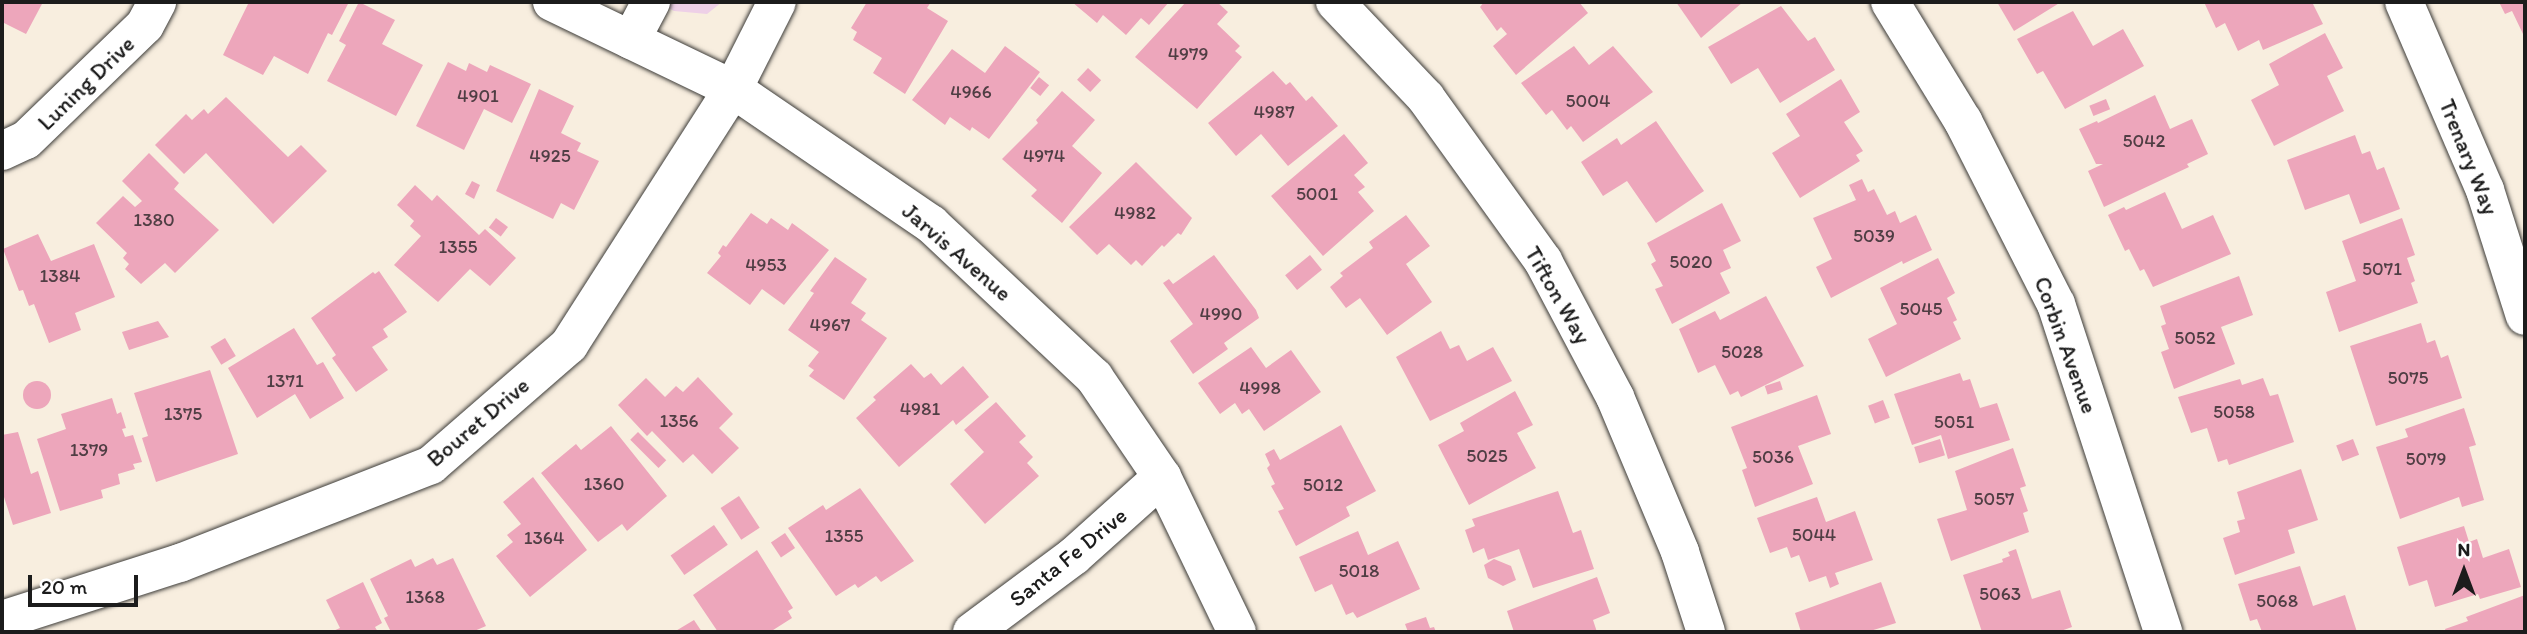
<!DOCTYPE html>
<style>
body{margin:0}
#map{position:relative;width:2527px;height:634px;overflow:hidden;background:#f8eedf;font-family:Itim,sans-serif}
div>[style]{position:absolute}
.built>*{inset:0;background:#eed0e7}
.building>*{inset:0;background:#eda6bb;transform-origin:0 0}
.round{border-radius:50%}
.roads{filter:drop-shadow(0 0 2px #3d3c39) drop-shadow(0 0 2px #3d3c39)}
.minor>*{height:38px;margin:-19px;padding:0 19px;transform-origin:19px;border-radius:19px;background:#fff}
span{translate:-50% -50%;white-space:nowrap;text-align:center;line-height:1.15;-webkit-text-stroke:7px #fff;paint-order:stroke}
.number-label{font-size:19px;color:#503e44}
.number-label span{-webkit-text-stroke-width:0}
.street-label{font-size:23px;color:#1c1c1c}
.frame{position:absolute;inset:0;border:4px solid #1c1c1c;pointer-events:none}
.north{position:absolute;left:2429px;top:536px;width:70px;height:70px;-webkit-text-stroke:5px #fff;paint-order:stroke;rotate:0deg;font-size:19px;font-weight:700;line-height:28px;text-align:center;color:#1c1c1c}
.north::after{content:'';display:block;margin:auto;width:24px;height:32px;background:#1c1c1c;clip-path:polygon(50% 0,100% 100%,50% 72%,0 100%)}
.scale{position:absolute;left:28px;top:575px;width:110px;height:32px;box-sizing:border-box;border:4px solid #1c1c1c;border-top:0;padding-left:9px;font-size:21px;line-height:24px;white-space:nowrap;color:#1c1c1c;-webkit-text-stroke:5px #fff;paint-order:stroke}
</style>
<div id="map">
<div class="built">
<i style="clip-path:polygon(657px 2px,722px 2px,707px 14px,674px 11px)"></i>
</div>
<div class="building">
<i style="clip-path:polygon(2px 2px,43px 2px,26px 34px,2px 22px)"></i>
<i style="clip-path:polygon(249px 2px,303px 4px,304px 2px,349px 2px,332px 35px,328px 33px,308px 74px,274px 56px,263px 75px,223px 55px)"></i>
<i style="clip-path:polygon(359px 2px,395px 20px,382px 44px,423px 65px,396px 116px,327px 81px,346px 45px,339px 41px)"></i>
<i style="clip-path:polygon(867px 2px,931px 2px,927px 8px,948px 21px,905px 94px,873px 73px,882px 58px,853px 40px,857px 32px,851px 28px)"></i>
<i style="clip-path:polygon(1072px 2px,1169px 2px,1149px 25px,1141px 18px,1126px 35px,1103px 15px,1097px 23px)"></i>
<i style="clip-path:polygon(1186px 2px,1217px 2px,1228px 12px,1217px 24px,1240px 46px,1235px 51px,1242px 57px,1197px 109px,1135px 57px)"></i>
<i style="clip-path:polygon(1484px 2px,1579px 2px,1588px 13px,1516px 75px,1493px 46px,1507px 34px,1501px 27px,1497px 31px,1480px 7px)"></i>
<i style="clip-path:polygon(1676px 2px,1743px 2px,1701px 38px)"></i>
<i style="clip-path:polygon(1997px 2px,2061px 2px,2014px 31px)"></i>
<i style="clip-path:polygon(2204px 2px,2312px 2px,2323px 24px,2263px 50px,2259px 40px,2238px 51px,2225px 23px,2216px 28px)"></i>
<i style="clip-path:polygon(2499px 2px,2525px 2px,2525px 32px,2523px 34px,2512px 11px,2505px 14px)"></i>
<i style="clip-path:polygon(1781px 6px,1808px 41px,1815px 37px,1835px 70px,1780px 103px,1758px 68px,1731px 84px,1708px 47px)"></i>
<i style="clip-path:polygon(2073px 11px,2093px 46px,2123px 29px,2144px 66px,2065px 109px,2043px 71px,2037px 74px,2017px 39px)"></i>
<i style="clip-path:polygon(2325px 33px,2343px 68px,2327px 76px,2344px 111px,2274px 146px,2251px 100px,2279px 85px,2269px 64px)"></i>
<i style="clip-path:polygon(1005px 46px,1040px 72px,989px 139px,972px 127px,970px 131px,950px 117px,945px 125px,912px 100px,952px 49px,985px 73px)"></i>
<i style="clip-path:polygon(1574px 46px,1589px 65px,1613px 46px,1653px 92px,1583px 142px,1571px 126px,1567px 130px,1552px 110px,1546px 115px,1521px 83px)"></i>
<i style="clip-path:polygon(448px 62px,466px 71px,469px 63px,487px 72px,490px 65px,531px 84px,512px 123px,484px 109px,464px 150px,416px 126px)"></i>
<i style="left:1088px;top:68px;width:18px;height:16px;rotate:43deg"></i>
<i style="clip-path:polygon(1273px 71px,1286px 85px,1290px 82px,1306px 101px,1312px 96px,1338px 126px,1288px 166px,1261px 134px,1236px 156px,1208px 123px)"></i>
<i style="left:1039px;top:77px;width:13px;height:14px;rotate:39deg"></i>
<i style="clip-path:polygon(1841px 79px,1860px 112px,1844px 122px,1863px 151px,1856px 155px,1860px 161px,1800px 198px,1772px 153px,1800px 136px,1786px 114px)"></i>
<i style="clip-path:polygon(539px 89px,574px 106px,561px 133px,581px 143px,577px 151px,599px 161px,574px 210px,561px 203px,553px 219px,496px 191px)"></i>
<i style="clip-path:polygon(1062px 91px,1095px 120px,1072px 146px,1102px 173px,1062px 223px,1031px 196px,1037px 190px,1002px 159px,1038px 123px,1036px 120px)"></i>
<i style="clip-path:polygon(2155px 95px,2170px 129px,2192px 119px,2208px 154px,2187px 164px,2189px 167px,2104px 207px,2088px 171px,2103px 164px,2096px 164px,2079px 129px,2097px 121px,2098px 123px)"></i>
<i style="clip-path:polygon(226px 97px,288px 157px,301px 145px,327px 171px,273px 224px,206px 153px,184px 174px,155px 145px,186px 114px,192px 120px,204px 109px,208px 114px)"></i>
<i style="left:2106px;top:99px;width:11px;height:18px;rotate:68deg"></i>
<i style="clip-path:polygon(1656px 121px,1704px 191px,1656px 223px,1627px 181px,1603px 196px,1581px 162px,1617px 138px,1621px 145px)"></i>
<i style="clip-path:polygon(1344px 134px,1368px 163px,1354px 175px,1365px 187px,1358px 192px,1374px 211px,1323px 256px,1271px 196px)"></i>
<i style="clip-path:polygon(2355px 135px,2362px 154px,2370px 151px,2377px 170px,2384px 167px,2400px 209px,2360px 224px,2349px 194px,2305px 210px,2287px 160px)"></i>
<i style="clip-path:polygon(149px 153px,179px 183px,174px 189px,219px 230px,175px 273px,165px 263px,141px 284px,125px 269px,129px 264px,123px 258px,127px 253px,96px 223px,123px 196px,135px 207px,142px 201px,122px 181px)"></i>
<i style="clip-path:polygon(1136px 162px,1192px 218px,1181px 235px,1178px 233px,1164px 247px,1162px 245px,1142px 266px,1136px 260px,1131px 265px,1109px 244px,1097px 255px,1069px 227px)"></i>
<i style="clip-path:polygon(1862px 179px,1868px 192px,1874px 189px,1887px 215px,1895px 211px,1900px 223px,1916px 215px,1932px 250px,1903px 264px,1902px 261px,1831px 298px,1816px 267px,1832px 259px,1813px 218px,1856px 200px,1849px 185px)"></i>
<i style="clip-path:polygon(472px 181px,480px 185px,474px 199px,465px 194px)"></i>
<i style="clip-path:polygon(415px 185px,432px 201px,437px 195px,479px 235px,485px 229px,516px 258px,490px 286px,470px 269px,438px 302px,394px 265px,421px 236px,410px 226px,414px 221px,397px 205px)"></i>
<i style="clip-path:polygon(2165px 192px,2182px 229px,2213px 215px,2231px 254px,2153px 287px,2144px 269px,2140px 271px,2129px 249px,2125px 251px,2108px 215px,2124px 207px,2126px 210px)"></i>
<i style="clip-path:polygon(1722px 203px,1741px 241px,1723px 250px,1731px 268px,1720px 273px,1730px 293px,1672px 324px,1655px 289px,1663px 286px,1651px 264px,1656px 261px,1647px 243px)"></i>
<i style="clip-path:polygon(751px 213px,767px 224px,771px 218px,788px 230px,792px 223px,829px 250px,784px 305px,762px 289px,750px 305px,707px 273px,721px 256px,718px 253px,723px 245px,726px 247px)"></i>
<i style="clip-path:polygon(1406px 215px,1430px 246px,1406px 264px,1432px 302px,1387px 335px,1360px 298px,1346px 308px,1330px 287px,1343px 276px,1340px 273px,1373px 248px,1369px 242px)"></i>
<i style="left:496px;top:218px;width:15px;height:12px;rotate:37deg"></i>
<i style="clip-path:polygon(2402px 218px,2415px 255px,2407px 258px,2415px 281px,2411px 283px,2418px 303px,2339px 332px,2326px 292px,2356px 281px,2342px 241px)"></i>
<i style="clip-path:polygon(38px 234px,51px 261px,94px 244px,115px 297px,75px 313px,81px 330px,49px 343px,34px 304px,29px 306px,23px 290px,19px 291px,3px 249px)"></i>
<i style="clip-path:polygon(1214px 255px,1256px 310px,1259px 318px,1224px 343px,1228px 349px,1193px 374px,1170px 341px,1193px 324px,1163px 283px,1169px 279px,1173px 284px)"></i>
<i style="left:1310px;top:255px;width:19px;height:32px;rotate:51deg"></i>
<i style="clip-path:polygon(835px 257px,867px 279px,851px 303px,866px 313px,861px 320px,887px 338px,844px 400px,809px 376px,814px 370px,808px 366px,819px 352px,788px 330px,814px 293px,810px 291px)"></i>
<i style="clip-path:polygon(1938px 258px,1955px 293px,1947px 298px,1957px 320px,1953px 322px,1961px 339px,1886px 377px,1868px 339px,1897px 324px,1880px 288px)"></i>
<i style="clip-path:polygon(379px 271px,407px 312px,383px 329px,388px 337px,372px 347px,388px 370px,356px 392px,332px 358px,336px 355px,311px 318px,373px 272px,375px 274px)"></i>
<i style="clip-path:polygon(2239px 276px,2253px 315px,2221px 327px,2235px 364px,2174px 389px,2161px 352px,2169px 349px,2161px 326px,2166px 324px,2160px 306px)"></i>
<i style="clip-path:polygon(1766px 296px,1804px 366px,1741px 397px,1738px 391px,1730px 395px,1715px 365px,1698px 373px,1679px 329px,1715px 311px,1720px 320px)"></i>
<i style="clip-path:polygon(158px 321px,169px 337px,129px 350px,122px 332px)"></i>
<i style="clip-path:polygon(2421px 323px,2427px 343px,2435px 340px,2441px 358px,2448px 355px,2462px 398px,2376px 426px,2350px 346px)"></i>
<i style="clip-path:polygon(294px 328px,317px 365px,323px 362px,344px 398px,310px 419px,295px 394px,257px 418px,228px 368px)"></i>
<i style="clip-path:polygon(1441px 331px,1450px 349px,1459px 345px,1467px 361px,1493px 347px,1512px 381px,1430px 421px,1396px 357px)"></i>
<i style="left:225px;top:338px;width:21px;height:17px;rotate:59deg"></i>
<i style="clip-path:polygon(1251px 347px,1266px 368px,1291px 350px,1321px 392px,1264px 431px,1249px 409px,1242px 414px,1235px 403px,1220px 414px,1198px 383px)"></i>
<i style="clip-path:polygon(911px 364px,924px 378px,931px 373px,941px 385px,963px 366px,989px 397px,956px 425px,953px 420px,899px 467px,856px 418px,876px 400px,873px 397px)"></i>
<i style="clip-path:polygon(210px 370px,238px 454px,156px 482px,142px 438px,148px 436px,134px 393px)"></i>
<i style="clip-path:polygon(1960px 373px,1963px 381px,1970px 379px,1980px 408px,1997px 403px,2010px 440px,1948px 459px,1941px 435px,1912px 445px,1894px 394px)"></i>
<i style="clip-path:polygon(698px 377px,733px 414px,719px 428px,739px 448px,712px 474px,693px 454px,683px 463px,652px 431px,647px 436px,618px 405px,646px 378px,665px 397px,676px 386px,683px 392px)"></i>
<i style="clip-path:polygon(2263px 378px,2270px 396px,2278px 394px,2294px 442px,2229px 465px,2227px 459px,2218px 462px,2207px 428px,2191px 433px,2178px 397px,2240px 379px,2242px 385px)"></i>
<i class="round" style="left:23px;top:381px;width:28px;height:28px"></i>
<i style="left:1780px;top:381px;width:9px;height:16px;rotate:72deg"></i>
<i style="clip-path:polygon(1515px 391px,1533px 425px,1517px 433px,1536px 468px,1469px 505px,1438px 445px,1464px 431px,1460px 423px)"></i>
<i style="clip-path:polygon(1817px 395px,1831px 434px,1798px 446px,1813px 484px,1755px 507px,1742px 470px,1747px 468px,1731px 427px)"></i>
<i style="clip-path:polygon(112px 398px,117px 414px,121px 412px,126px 428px,122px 429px,125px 437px,133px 435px,142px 462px,133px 464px,135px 469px,118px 474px,120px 484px,101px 490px,103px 498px,60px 511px,37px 439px,66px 429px,61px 414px)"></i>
<i style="left:1883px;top:400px;width:19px;height:16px;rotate:69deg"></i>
<i style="clip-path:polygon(996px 402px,1026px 436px,1019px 442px,1033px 457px,1027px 463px,1039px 476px,985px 524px,950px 484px,984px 452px,964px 430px)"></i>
<i style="clip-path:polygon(2464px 408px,2476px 445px,2469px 447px,2484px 500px,2462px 507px,2459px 497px,2400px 519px,2376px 447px,2408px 437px,2405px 429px)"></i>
<i style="clip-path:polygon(1341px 425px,1376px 491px,1346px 507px,1350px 516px,1296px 546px,1278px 511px,1284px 509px,1271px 486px,1275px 484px,1267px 468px,1270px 465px,1265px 454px,1274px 449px,1280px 460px)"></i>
<i style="clip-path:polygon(611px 426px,667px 496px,627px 531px,622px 524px,598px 542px,541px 473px,576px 444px,581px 450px)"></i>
<i style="clip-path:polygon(18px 432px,31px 474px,38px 471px,51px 513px,13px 525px,4px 497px,2px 498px,2px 435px)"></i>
<i style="left:638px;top:432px;width:40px;height:11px;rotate:45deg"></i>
<i style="left:1940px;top:439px;width:17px;height:27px;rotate:73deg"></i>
<i style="left:2353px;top:439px;width:17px;height:18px;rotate:69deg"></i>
<i style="clip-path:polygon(2013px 448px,2026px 486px,2020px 488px,2028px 511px,2023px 513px,2029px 532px,1951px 561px,1937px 519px,1967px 510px,1955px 471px)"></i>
<i style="clip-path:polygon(2301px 469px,2318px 520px,2288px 530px,2295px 553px,2235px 575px,2223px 538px,2240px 532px,2237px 521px,2245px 519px,2237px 492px)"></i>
<i style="clip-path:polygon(533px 477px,587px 550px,530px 597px,496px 556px,513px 542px,507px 535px,521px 524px,503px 502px)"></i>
<i style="clip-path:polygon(860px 488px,914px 561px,881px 582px,876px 576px,858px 588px,855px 584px,836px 596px,788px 528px,823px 505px,826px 510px)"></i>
<i style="clip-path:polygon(1558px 491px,1573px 533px,1581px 530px,1594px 569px,1533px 588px,1519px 549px,1488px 560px,1484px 548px,1473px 553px,1465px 530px,1475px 526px,1472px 519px)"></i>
<i style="left:739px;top:496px;width:38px;height:22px;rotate:57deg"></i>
<i style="clip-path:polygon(1817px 497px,1826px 522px,1855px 511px,1873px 560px,1835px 573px,1839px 584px,1830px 588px,1826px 576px,1809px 582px,1799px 555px,1791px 558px,1787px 547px,1770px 553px,1757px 518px)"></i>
<i style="left:714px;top:525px;width:24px;height:53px;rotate:55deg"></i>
<i style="clip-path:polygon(2464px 526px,2469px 542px,2477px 539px,2483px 558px,2509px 549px,2521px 587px,2480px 599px,2478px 594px,2435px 607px,2427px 580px,2409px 586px,2397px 547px)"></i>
<i style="clip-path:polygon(1358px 531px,1368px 555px,1398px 541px,1420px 589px,1357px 618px,1353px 612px,1346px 615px,1332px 584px,1315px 592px,1299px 557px)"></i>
<i style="left:785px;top:533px;width:18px;height:17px;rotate:56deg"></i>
<i style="clip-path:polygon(2016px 549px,2032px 599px,2060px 590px,2072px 627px,2058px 632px,1982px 632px,1963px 575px,2003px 562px,2002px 559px,2010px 556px,2008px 552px)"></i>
<i style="clip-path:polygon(757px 550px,793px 608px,788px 611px,792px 618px,770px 632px,718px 632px,693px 595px)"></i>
<i style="clip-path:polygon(433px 558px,437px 565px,453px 558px,486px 626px,472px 632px,391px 632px,384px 618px,388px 616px,370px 579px,411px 559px,415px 567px)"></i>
<i style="clip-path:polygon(1494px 559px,1511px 566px,1516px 580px,1503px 586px,1488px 578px,1484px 565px)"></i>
<i style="clip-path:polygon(2300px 566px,2313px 606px,2345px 595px,2357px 632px,2262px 632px,2257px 619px,2250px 621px,2238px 584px)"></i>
<i style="clip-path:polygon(1597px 577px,1610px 613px,1593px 620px,1597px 632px,1514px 632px,1507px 611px)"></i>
<i style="clip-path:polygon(363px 582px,382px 623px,375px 627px,378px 632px,331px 632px,340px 628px,326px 600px)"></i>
<i style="clip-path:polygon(1881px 582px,1896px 623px,1867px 632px,1801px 632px,1795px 613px)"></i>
<i style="clip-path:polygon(2525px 595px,2525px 632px,2446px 632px,2445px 629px,2468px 621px,2466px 617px)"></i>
<i style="clip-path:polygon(1426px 617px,1430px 628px,1434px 627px,1436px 632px,1408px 632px,1405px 624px)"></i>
<i style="clip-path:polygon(694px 620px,702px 632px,674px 632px)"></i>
</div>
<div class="roads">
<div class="minor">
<i style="left:552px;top:2px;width:201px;rotate:25.7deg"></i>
<i style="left:733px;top:89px;width:240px;rotate:34.3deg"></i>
<i style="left:931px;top:224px;width:224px;rotate:43.2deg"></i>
<i style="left:1094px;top:377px;width:121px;rotate:55.8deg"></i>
<i style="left:1162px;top:477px;width:172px;rotate:64.2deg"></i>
<i style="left:1335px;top:2px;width:132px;rotate:46.5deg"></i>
<i style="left:1426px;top:98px;width:201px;rotate:54.3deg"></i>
<i style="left:1543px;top:261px;width:154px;rotate:62.1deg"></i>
<i style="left:1615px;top:397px;width:168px;rotate:67.2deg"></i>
<i style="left:1680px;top:552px;width:84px;rotate:72deg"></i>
<i style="left:1890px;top:2px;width:140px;rotate:58.5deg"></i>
<i style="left:1963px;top:121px;width:205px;rotate:63.1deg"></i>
<i style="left:2056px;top:304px;width:345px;rotate:71.9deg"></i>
<i style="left:2404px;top:2px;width:205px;rotate:66.7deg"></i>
<i style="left:2485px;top:190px;width:132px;rotate:72.4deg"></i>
<i style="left:631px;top:40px;width:43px;rotate:-62.2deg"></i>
<i style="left:2px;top:151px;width:26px;rotate:-25deg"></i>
<i style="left:26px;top:140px;width:165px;rotate:-44deg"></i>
<i style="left:145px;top:25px;width:26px;rotate:-62deg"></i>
<i style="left:2px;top:620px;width:187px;rotate:-17.8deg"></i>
<i style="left:180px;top:563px;width:269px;rotate:-21.3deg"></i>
<i style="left:431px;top:465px;width:183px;rotate:-41deg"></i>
<i style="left:569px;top:345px;width:304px;rotate:-57.4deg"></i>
<i style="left:733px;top:89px;width:97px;rotate:-63.2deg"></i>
<i style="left:972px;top:632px;width:127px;rotate:-36.7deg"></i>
<i style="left:1074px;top:556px;width:118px;rotate:-41.9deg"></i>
</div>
</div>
<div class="number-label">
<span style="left:1188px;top:54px">4979</span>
<span style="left:971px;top:92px">4966</span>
<span style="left:478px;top:96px">4901</span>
<span style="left:1588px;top:101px">5004</span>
<span style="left:1274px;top:112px">4987</span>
<span style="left:2144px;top:141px">5042</span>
<span style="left:550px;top:156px">4925</span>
<span style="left:1044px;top:156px">4974</span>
<span style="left:1317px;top:194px">5001</span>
<span style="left:1135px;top:213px">4982</span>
<span style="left:154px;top:220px">1380</span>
<span style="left:1874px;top:236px">5039</span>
<span style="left:458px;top:247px">1355</span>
<span style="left:1691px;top:262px">5020</span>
<span style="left:766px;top:265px">4953</span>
<span style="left:2382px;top:269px">5071</span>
<span style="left:60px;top:276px">1384</span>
<span style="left:1921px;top:309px">5045</span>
<span style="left:1221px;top:314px">4990</span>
<span style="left:830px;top:325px">4967</span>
<span style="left:2195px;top:338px">5052</span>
<span style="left:1742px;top:352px">5028</span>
<span style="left:2408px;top:378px">5075</span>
<span style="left:285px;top:381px">1371</span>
<span style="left:1260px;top:388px">4998</span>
<span style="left:920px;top:409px">4981</span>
<span style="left:2234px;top:412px">5058</span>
<span style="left:183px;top:414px">1375</span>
<span style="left:679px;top:421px">1356</span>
<span style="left:1954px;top:422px">5051</span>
<span style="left:89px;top:450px">1379</span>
<span style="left:1487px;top:456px">5025</span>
<span style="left:1773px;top:457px">5036</span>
<span style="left:2426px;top:459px">5079</span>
<span style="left:604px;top:484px">1360</span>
<span style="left:1323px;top:485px">5012</span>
<span style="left:1994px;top:499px">5057</span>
<span style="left:1814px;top:535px">5044</span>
<span style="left:844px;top:536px">1355</span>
<span style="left:544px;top:538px">1364</span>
<span style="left:1359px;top:571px">5018</span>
<span style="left:2000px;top:594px">5063</span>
<span style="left:425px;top:597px">1368</span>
<span style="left:2277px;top:601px">5068</span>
</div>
<div class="street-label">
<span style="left:86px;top:83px;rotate:-44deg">Luning Drive</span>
<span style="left:2469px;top:157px;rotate:68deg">Trenary Way</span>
<span style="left:957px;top:252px;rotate:41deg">Jarvis Avenue</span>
<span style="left:1558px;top:295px;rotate:60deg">Tifton Way</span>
<span style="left:2066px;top:345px;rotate:70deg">Corbin Avenue</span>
<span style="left:478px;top:422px;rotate:-40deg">Bouret Drive</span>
<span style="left:1068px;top:557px;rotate:-39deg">Santa Fe Drive</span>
</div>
<div class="frame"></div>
<div class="north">N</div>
<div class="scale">20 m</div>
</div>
